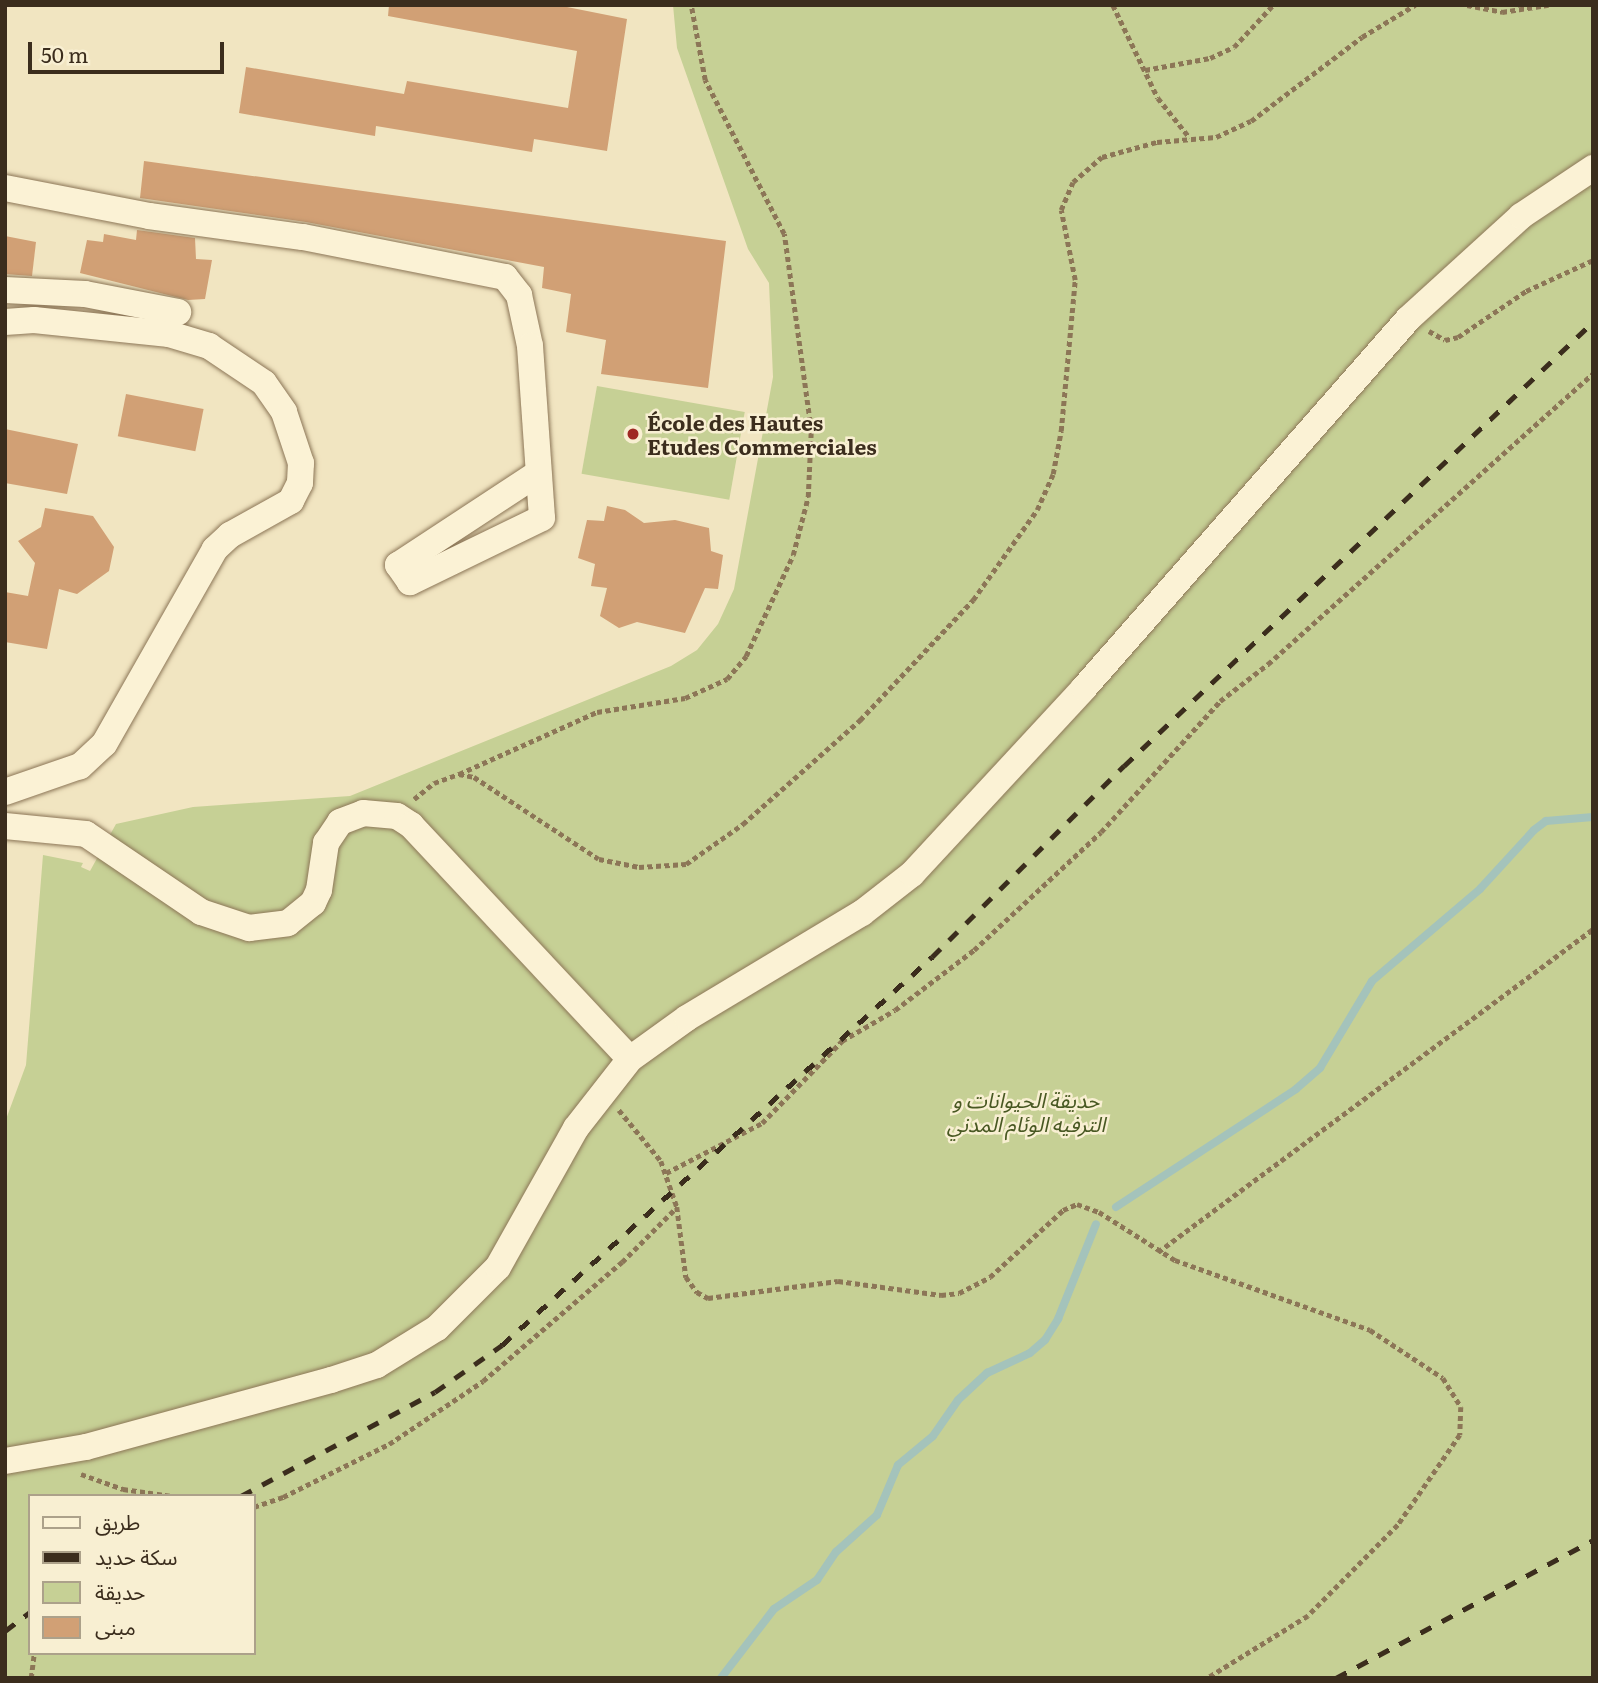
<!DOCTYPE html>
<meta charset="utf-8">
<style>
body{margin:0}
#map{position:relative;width:1598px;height:1683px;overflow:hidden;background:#f1e5c1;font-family:Literata,"Noto Sans Arabic",serif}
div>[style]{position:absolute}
.green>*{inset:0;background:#c6d095;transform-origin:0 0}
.stream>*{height:8px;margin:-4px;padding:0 4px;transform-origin:4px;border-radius:4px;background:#a4c3bb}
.building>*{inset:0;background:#d1a075;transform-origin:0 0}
.path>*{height:4.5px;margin-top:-2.25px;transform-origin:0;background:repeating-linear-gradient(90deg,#8c7657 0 5px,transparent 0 8.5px)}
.roads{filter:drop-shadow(0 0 2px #8c7657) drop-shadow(0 0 2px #8c7657)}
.minor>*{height:26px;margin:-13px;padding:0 13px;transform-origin:13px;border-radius:13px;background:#fbf2d5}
.rail>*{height:5px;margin-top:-2.5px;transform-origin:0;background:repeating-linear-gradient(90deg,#3b2d1d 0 12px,transparent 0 24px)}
.dots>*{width:19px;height:19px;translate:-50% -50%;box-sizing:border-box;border:4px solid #f8efd2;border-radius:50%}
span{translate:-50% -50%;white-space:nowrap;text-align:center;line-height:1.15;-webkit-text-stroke:5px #f8efd2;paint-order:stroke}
.poi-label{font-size:21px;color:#3b2d1d;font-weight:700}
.left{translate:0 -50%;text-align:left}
.park-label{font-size:21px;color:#485822;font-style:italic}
.frame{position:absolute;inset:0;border:7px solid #3b2d1d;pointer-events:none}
.legend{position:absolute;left:28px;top:1494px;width:228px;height:161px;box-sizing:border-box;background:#f8efd2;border:2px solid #aca18a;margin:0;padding:9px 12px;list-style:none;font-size:21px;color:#3b2d1d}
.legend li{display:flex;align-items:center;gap:14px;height:35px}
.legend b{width:35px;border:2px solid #aca18a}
.scale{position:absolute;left:28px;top:42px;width:196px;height:32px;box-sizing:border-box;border:4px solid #3b2d1d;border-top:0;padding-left:9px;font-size:21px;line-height:24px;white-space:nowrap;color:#3b2d1d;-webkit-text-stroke:5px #f8efd2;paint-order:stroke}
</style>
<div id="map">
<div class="green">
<i style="clip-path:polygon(evenodd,673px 5px,1593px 5px,1593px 1678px,5px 1678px,5px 1122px,26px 1065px,43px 855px,83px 863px,81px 867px,90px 871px,116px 824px,193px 807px,350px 796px,671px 666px,697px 650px,718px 624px,734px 589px,773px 377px,769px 283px,748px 249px,677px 48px,673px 5px,30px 1496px,254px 1496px,254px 1653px,30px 1653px,30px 1496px)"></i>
<i style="left:597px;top:386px;width:150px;height:89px;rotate:10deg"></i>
</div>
<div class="stream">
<i style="left:1116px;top:1207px;width:215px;rotate:-33.2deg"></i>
<i style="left:1296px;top:1089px;width:32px;rotate:-41deg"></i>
<i style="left:1320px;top:1068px;width:101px;rotate:-59.1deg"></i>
<i style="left:1372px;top:981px;width:142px;rotate:-40.4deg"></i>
<i style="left:1480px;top:889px;width:80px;rotate:-47.5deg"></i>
<i style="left:1534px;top:830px;width:15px;rotate:-37deg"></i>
<i style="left:1546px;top:821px;width:47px;rotate:-4.9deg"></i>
<i style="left:721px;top:1678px;width:87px;rotate:-52.5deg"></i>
<i style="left:774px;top:1609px;width:52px;rotate:-34deg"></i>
<i style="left:817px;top:1580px;width:34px;rotate:-56deg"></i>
<i style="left:836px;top:1552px;width:55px;rotate:-42.1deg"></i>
<i style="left:877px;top:1515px;width:54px;rotate:-67.2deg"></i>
<i style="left:898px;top:1465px;width:45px;rotate:-39.6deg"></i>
<i style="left:933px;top:1436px;width:44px;rotate:-55.2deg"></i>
<i style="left:958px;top:1400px;width:40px;rotate:-43deg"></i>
<i style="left:987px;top:1373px;width:47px;rotate:-24.9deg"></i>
<i style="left:1030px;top:1353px;width:20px;rotate:-41deg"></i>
<i style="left:1045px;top:1340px;width:25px;rotate:-58deg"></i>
<i style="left:1058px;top:1319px;width:102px;rotate:-68.2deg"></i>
</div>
<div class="building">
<i style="clip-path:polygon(389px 5px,557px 5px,627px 19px,607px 151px,534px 139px,532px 152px,376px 126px,375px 136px,239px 113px,246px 67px,404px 94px,407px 81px,568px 108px,577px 51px,388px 16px)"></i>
<i style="clip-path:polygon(144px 161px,726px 241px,708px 388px,601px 374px,606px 340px,566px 332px,571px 294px,542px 288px,544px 267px,306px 222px,140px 198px)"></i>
<i style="clip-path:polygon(137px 230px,195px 238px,196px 259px,212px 260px,205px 299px,188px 300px,80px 273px,87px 240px,103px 242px,104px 234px,136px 240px)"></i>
<i style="clip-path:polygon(5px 236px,36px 242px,32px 276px,5px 274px)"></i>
<i style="left:126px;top:394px;width:79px;height:43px;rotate:11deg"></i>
<i style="clip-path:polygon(5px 429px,78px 444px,67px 494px,5px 483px)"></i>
<i style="clip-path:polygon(607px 506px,625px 510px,644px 523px,675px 520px,709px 528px,711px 551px,723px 555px,718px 589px,705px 588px,685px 633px,637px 622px,619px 628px,600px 616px,607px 588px,591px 586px,595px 564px,578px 558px,587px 520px,604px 521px)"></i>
<i style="clip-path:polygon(45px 508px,93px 516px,114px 547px,109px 571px,77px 594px,59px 589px,47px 649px,5px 642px,5px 592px,28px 596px,35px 563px,18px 541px,41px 527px)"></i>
</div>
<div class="path">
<i style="left:1113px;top:5px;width:103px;rotate:64.2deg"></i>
<i style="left:1158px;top:98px;width:51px;rotate:51.3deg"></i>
<i style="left:1467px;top:5px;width:36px;rotate:11deg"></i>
<i style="left:1502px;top:12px;width:47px;rotate:-8.7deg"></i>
<i style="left:1145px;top:70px;width:66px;rotate:-10.5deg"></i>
<i style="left:1210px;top:58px;width:26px;rotate:-25deg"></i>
<i style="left:1234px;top:47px;width:57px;rotate:-47.1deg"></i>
<i style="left:1429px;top:331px;width:18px;rotate:29deg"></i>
<i style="left:1445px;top:340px;width:13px;rotate:-13deg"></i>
<i style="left:1458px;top:337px;width:82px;rotate:-34.1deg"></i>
<i style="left:1526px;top:291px;width:74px;rotate:-24.8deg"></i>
<i style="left:459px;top:774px;width:151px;rotate:-24.2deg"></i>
<i style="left:597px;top:712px;width:89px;rotate:-9deg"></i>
<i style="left:685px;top:698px;width:46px;rotate:-24.3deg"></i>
<i style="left:727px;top:679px;width:30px;rotate:-50deg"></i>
<i style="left:746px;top:656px;width:111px;rotate:-65deg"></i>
<i style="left:793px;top:555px;width:60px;rotate:-75.5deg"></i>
<i style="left:808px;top:497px;width:67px;rotate:-87.4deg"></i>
<i style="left:811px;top:430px;width:198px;rotate:-97.8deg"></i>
<i style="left:784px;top:234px;width:173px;rotate:-117.2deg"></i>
<i style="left:705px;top:80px;width:76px;rotate:-100.6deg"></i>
<i style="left:414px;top:799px;width:26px;rotate:-39deg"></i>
<i style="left:434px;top:783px;width:27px;rotate:-20deg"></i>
<i style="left:459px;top:774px;width:15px;rotate:11deg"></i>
<i style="left:474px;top:777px;width:149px;rotate:33.3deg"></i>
<i style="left:599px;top:859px;width:41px;rotate:11.3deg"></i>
<i style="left:639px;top:867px;width:47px;rotate:-3.7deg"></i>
<i style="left:686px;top:864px;width:70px;rotate:-35.1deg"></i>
<i style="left:743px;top:824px;width:157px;rotate:-41.6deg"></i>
<i style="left:860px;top:720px;width:165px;rotate:-46.7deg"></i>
<i style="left:973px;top:600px;width:110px;rotate:-54.6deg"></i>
<i style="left:1037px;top:510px;width:39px;rotate:-66deg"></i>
<i style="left:1053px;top:474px;width:44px;rotate:-79.5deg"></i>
<i style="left:1061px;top:431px;width:152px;rotate:-84.7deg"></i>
<i style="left:1075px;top:280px;width:71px;rotate:-101.3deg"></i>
<i style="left:1061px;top:210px;width:30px;rotate:-67deg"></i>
<i style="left:1073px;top:182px;width:38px;rotate:-41deg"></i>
<i style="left:1102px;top:157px;width:57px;rotate:-15.3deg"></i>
<i style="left:1157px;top:142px;width:59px;rotate:-4.8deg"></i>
<i style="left:1216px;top:137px;width:38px;rotate:-25deg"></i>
<i style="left:1251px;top:121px;width:139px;rotate:-37.1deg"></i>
<i style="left:1362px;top:37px;width:62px;rotate:-31.1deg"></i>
<i style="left:619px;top:1110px;width:66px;rotate:50.5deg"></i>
<i style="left:661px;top:1161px;width:49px;rotate:70.8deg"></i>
<i style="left:677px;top:1207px;width:71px;rotate:82.7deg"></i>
<i style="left:686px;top:1277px;width:19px;rotate:54deg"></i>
<i style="left:697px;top:1292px;width:13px;rotate:29deg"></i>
<i style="left:708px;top:1298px;width:131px;rotate:-7.5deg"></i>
<i style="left:838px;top:1281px;width:104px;rotate:7.7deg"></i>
<i style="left:941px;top:1295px;width:18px;rotate:-6deg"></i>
<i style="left:959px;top:1293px;width:35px;rotate:-27deg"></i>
<i style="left:990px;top:1277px;width:99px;rotate:-42.5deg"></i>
<i style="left:1063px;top:1210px;width:15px;rotate:-23deg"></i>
<i style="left:1077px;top:1204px;width:23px;rotate:20deg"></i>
<i style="left:1099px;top:1212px;width:90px;rotate:32.3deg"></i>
<i style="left:1175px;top:1260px;width:207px;rotate:19.7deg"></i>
<i style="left:1370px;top:1330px;width:87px;rotate:33.3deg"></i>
<i style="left:1443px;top:1378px;width:34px;rotate:58deg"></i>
<i style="left:1461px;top:1407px;width:28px;rotate:92deg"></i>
<i style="left:1460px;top:1435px;width:109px;rotate:124.6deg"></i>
<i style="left:1398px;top:1525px;width:128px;rotate:134.7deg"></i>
<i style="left:1308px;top:1616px;width:118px;rotate:148.2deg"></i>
<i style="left:666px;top:1173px;width:108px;rotate:-27.5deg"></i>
<i style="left:762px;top:1123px;width:115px;rotate:-45.7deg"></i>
<i style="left:842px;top:1041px;width:61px;rotate:-30.3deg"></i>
<i style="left:895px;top:1010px;width:99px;rotate:-37.2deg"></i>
<i style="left:974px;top:950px;width:173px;rotate:-42.9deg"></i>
<i style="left:1101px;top:832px;width:177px;rotate:-47.7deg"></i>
<i style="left:1220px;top:701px;width:61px;rotate:-37.6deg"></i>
<i style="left:1268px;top:664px;width:436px;rotate:-41.8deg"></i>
<i style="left:1158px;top:1252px;width:542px;rotate:-36.59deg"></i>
<i style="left:81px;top:1474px;width:45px;rotate:19.7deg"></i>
<i style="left:123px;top:1489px;width:49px;rotate:8.1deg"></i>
<i style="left:254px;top:1507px;width:31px;rotate:-19deg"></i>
<i style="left:283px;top:1497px;width:119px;rotate:-26.6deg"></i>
<i style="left:389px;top:1444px;width:113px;rotate:-33.8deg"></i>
<i style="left:483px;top:1381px;width:183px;rotate:-40.6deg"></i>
<i style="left:622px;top:1262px;width:78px;rotate:-45deg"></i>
<i style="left:31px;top:1678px;width:25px;rotate:-83deg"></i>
</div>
<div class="roads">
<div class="minor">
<i style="left:5px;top:188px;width:147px;rotate:11deg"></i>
<i style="left:149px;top:216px;width:155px;rotate:7.8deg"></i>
<i style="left:303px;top:237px;width:206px;rotate:11.2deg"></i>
<i style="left:505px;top:277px;width:23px;rotate:52deg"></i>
<i style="left:519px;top:295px;width:52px;rotate:77.8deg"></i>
<i style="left:530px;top:346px;width:172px;rotate:86deg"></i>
<i style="left:542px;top:518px;width:147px;rotate:154.1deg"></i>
<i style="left:410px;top:582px;width:21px;rotate:-125deg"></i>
<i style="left:398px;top:565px;width:168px;rotate:-33.3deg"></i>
<i style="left:5px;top:290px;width:80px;rotate:2.9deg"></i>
<i style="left:85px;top:294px;width:95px;rotate:11deg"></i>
<i style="left:5px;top:322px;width:29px;rotate:-4deg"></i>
<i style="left:34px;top:320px;width:136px;rotate:5.9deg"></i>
<i style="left:169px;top:334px;width:42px;rotate:16.7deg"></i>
<i style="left:209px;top:346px;width:66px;rotate:33.9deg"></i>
<i style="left:264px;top:383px;width:35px;rotate:55deg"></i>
<i style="left:284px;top:412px;width:54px;rotate:71.6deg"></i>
<i style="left:301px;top:463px;width:20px;rotate:93deg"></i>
<i style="left:300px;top:483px;width:20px;rotate:117deg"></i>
<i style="left:291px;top:501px;width:70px;rotate:150.9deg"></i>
<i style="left:230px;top:535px;width:21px;rotate:137deg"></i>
<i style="left:215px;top:549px;width:224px;rotate:119.6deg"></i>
<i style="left:104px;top:744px;width:33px;rotate:137deg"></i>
<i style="left:80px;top:766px;width:79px;rotate:160.9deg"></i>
<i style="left:5px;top:826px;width:81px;rotate:5.6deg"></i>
<i style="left:86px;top:834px;width:139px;rotate:34.1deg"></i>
<i style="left:201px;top:912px;width:51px;rotate:18.4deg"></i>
<i style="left:249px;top:928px;width:39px;rotate:-7deg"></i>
<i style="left:288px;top:923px;width:32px;rotate:-39deg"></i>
<i style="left:313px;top:903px;width:14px;rotate:-65deg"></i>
<i style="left:319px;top:890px;width:48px;rotate:-81.5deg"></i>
<i style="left:326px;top:843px;width:25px;rotate:-56deg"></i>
<i style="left:340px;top:822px;width:25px;rotate:-21deg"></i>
<i style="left:363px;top:813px;width:34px;rotate:5deg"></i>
<i style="left:397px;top:816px;width:17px;rotate:33deg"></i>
<i style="left:411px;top:825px;width:320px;rotate:46.9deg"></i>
<i style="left:5px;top:1461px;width:82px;rotate:-9.8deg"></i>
<i style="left:86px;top:1447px;width:254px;rotate:-15.3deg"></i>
<i style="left:331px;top:1380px;width:48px;rotate:-18.1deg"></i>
<i style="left:377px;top:1365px;width:70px;rotate:-31.7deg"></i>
<i style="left:437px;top:1328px;width:86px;rotate:-45deg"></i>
<i style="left:498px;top:1267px;width:159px;rotate:-60.7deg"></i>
<i style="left:576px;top:1128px;width:88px;rotate:-52deg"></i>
<i style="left:630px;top:1059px;width:70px;rotate:-35.7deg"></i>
<i style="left:687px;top:1018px;width:204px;rotate:-31deg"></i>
<i style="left:862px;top:913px;width:63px;rotate:-38deg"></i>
<i style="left:912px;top:874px;width:253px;rotate:-47.2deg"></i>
<i style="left:1084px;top:688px;width:491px;rotate:-48.7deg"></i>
<i style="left:1408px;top:319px;width:153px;rotate:-42.3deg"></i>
<i style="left:1521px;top:216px;width:87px;rotate:-33.7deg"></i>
</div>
</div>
<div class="rail">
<i style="left:241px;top:1496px;width:220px;rotate:-28.2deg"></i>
<i style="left:435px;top:1392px;width:82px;rotate:-35deg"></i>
<i style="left:502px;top:1345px;width:579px;rotate:-42.06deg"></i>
<i style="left:932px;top:957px;width:271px;rotate:-44.9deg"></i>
<i style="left:1124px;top:766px;width:646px;rotate:-43.43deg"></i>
<i style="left:5px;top:1631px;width:31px;rotate:-37deg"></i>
<i style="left:1336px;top:1678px;width:292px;rotate:-28.2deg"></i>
</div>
<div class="dots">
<i style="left:633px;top:434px;background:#9f2923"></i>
</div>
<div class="poi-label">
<span class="left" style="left:647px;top:434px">École des Hautes<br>Etudes Commerciales</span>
</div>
<div class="park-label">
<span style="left:1026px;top:1111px">حديقة الحيوانات و<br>الترفيه الوئام المدني</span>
</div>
<div class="frame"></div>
<ul class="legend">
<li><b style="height:9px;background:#fbf2d5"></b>طريق</li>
<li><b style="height:9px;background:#3b2d1d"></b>سكة حديد</li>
<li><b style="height:19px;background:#c6d095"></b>حديقة</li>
<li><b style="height:19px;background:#d1a075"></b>مبنى</li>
</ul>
<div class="scale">50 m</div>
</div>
